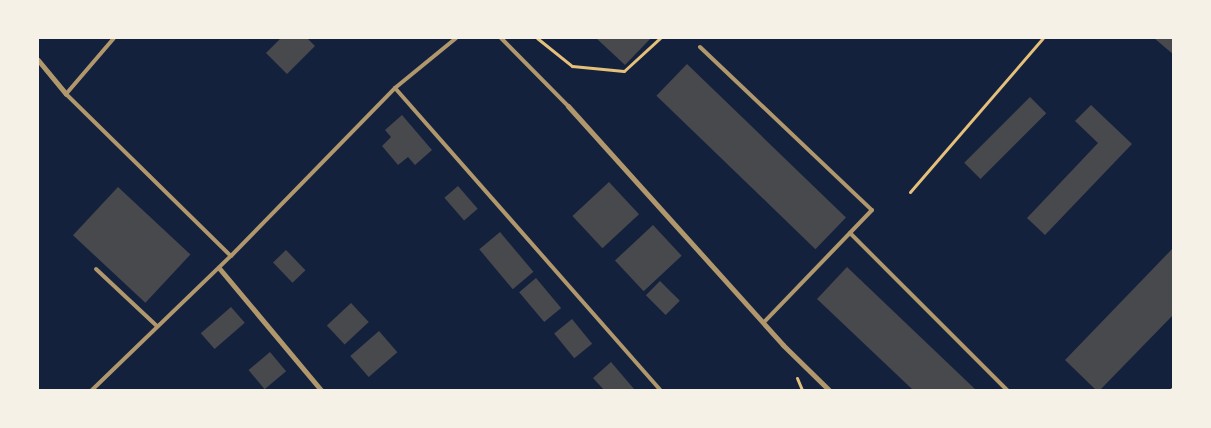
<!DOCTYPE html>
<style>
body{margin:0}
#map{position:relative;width:1211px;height:428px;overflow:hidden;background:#14213d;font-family:"PT Sans Narrow",sans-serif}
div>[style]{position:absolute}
.building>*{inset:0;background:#48494c;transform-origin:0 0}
.path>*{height:3px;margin:-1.5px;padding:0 1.5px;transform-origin:1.5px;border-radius:1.5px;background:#e5c07b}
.service>*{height:4px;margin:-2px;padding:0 2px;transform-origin:2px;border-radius:2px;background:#b1986c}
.minor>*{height:5px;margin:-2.5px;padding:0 2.5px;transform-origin:2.5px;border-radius:2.5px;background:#b1986c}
span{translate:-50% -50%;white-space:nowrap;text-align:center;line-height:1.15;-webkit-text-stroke:4px #f6f1e7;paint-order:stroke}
.frame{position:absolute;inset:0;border:39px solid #f6f1e7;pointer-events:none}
</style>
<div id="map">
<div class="building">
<i style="clip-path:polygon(281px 38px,307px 38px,315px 46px,287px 74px,266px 53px)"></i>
<i style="clip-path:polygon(596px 38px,651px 38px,625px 65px)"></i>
<i style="clip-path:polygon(1154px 38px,1174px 38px,1174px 55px)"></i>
<i style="left:687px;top:64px;width:221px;height:44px;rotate:44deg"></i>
<i style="left:1030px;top:97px;width:23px;height:93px;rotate:45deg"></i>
<i style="clip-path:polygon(1091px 105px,1132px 144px,1045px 235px,1027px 218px,1098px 143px,1075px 121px)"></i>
<i style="clip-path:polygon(402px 115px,432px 150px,415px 165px,408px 157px,398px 165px,382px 146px,391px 137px,385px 130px)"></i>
<i style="left:609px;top:182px;width:44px;height:50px;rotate:47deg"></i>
<i style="left:458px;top:186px;width:30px;height:18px;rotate:49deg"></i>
<i style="left:118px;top:187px;width:99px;height:66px;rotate:43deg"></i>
<i style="left:653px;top:225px;width:42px;height:52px;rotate:47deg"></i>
<i style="left:500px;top:232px;width:52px;height:27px;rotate:50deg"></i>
<i style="clip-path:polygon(1174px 247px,1174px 314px,1100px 390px,1096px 390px,1065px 360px)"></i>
<i style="left:286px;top:250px;width:28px;height:18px;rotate:46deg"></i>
<i style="clip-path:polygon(847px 267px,976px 390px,913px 390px,817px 299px)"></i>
<i style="left:536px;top:278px;width:39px;height:22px;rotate:50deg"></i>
<i style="left:660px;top:281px;width:28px;height:20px;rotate:45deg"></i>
<i style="left:351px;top:303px;width:26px;height:33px;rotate:47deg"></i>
<i style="left:231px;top:307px;width:21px;height:40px;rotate:49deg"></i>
<i style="left:572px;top:319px;width:32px;height:23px;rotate:51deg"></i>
<i style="left:379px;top:331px;width:28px;height:38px;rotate:49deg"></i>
<i style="left:270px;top:352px;width:25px;height:28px;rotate:50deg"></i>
<i style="clip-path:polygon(611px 362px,634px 389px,633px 390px,604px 390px,593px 378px)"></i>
</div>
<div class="path">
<i style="left:537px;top:38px;width:45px;rotate:38.7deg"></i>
<i style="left:572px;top:66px;width:52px;rotate:5.5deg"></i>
<i style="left:624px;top:71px;width:49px;rotate:-42.5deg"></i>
<i style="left:910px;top:192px;width:203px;rotate:-49.2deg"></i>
<i style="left:797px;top:378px;width:13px;rotate:67deg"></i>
</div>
<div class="service">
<i style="left:114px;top:38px;width:74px;rotate:130.6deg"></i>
<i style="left:66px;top:94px;width:231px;rotate:44.5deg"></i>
<i style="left:501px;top:38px;width:95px;rotate:45.4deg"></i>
<i style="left:700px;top:47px;width:237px;rotate:43.5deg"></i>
<i style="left:872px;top:210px;width:154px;rotate:133.9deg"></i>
<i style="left:395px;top:88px;width:402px;rotate:48.7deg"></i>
<i style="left:850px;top:233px;width:222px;rotate:45deg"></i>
<i style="left:96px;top:269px;width:83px;rotate:43.1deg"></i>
<i style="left:92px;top:390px;width:193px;rotate:-44deg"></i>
<i style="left:231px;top:256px;width:235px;rotate:-45.7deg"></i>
<i style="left:395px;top:88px;width:79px;rotate:-39.3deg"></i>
<i style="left:1172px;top:390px;width:2px;rotate:-27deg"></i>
</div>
<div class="minor">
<i style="left:38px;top:60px;width:44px;rotate:50.5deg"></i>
<i style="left:568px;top:106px;width:321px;rotate:48deg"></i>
<i style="left:783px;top:345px;width:64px;rotate:44.4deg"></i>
<i style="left:219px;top:268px;width:159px;rotate:50.1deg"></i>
</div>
<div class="frame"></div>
</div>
